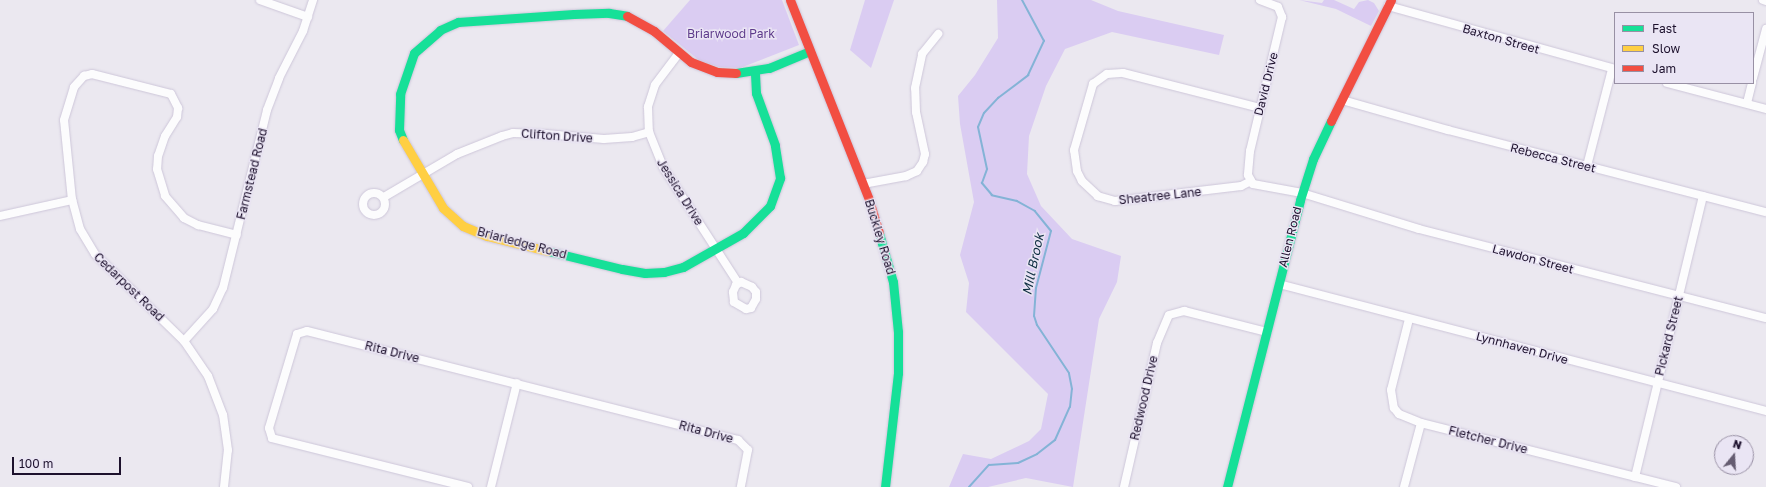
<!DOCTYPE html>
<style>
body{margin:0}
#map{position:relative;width:1766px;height:487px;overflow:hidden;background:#ebe8f0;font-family:"Golos Text",sans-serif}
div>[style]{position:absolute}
.green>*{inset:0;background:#daccf2}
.stream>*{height:2px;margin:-1px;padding:0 1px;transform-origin:1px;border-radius:1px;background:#84b3d6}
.roads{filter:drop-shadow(0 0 1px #cdc6d9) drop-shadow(0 0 1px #cdc6d9)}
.street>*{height:8px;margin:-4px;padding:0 4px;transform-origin:4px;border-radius:4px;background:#fcfcfd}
.street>.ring{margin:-4px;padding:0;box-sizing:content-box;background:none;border:8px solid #fcfcfd;border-radius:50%}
.fast>*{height:9px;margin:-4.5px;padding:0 4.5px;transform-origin:4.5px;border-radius:4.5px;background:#16e098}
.slow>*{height:9px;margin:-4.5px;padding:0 4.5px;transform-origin:4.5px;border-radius:4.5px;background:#ffcf43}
.jam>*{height:9px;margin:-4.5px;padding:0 4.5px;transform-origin:4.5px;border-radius:4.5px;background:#f24e42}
span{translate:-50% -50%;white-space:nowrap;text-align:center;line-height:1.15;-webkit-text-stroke:3px #eae5f4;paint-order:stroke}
.park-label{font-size:12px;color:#5f3c8c}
.street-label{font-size:12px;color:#1d112d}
.water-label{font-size:13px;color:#0f2e42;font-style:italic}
.legend{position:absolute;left:1614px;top:12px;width:140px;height:72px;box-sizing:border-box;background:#eae5f4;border:1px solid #9890a4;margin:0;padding:5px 7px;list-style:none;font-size:12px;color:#1d112d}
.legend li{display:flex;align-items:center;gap:8px;height:20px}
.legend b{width:20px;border:1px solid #9890a4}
.north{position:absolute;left:1714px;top:435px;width:40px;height:40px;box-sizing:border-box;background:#eae5f4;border:1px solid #9890a4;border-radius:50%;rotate:18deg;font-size:11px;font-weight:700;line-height:16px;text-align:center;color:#1d112d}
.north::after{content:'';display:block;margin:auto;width:14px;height:18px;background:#655c71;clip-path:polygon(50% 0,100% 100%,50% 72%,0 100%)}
.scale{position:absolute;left:12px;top:457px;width:109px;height:18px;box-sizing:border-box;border:2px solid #1d112d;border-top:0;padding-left:5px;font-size:12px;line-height:14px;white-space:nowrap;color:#1d112d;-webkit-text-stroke:3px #eae5f4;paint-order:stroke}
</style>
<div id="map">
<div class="green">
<i style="clip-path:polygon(690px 0,782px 0,799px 45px,740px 68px,719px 67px,700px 61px,663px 31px)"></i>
<i style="clip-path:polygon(865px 0,894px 0,871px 68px,850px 50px)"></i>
<i style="clip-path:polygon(997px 0,1091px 0,1118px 11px,1224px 35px,1219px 55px,1112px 32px,1065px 49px,1046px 86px,1029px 136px,1027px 174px,1041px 206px,1072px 239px,1121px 256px,1117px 282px,1099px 319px,1073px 487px,1026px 478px,988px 487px,949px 487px,963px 454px,991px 459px,1029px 441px,1041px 429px,1048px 394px,966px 312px,969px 283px,960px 255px,974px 202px,960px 124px,958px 96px,975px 75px,998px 38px)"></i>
<i style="clip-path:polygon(1299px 0,1322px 3px,1324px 0,1334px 0,1354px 9px,1359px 2px,1368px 0,1374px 3px,1379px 11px,1371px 26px,1336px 9px)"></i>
</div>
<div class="stream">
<i style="left:969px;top:487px;width:30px;rotate:-48deg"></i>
<i style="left:989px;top:465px;width:29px;rotate:-4deg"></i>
<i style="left:1018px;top:463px;width:21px;rotate:-25deg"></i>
<i style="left:1037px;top:454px;width:23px;rotate:-38deg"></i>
<i style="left:1055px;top:440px;width:36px;rotate:-66deg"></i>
<i style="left:1070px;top:407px;width:18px;rotate:-84deg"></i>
<i style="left:1072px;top:389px;width:16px;rotate:-101deg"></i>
<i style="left:1069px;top:373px;width:58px;rotate:-123.7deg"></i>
<i style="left:1037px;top:325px;width:9px;rotate:-108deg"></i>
<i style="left:1034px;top:316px;width:28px;rotate:-86deg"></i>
<i style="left:1036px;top:288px;width:59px;rotate:-75.3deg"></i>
<i style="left:1051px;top:231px;width:26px;rotate:-129deg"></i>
<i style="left:1035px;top:211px;width:21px;rotate:-151deg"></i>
<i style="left:1017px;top:201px;width:26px;rotate:-167deg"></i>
<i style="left:992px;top:195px;width:16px;rotate:-130deg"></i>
<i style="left:982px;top:183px;width:15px;rotate:-70deg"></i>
<i style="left:987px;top:169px;width:43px;rotate:-102.1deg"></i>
<i style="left:978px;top:127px;width:15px;rotate:-67deg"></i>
<i style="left:984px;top:113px;width:21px;rotate:-47deg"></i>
<i style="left:998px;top:98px;width:38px;rotate:-37deg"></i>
<i style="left:1028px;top:75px;width:38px;rotate:-65deg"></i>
<i style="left:1044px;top:41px;width:47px;rotate:-118.2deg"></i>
</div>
<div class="roads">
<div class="street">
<i style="left:260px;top:0;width:51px;rotate:19.5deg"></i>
<i style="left:1260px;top:0;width:19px;rotate:21deg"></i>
<i style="left:1278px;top:7px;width:11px;rotate:68deg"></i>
<i style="left:1282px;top:17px;width:138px;rotate:103.4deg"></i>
<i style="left:1250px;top:151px;width:24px;rotate:95deg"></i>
<i style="left:1248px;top:175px;width:10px;rotate:61deg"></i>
<i style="left:1253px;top:184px;width:50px;rotate:10.4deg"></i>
<i style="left:1302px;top:193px;width:122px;rotate:17.1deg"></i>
<i style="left:1419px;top:229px;width:358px;rotate:14.4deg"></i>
<i style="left:1763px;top:0;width:3px;rotate:18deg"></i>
<i style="left:1388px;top:6px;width:236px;rotate:15.5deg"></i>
<i style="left:679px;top:53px;width:40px;rotate:127deg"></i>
<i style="left:655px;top:85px;width:23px;rotate:108deg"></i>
<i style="left:648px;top:107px;width:25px;rotate:88deg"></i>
<i style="left:649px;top:132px;width:38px;rotate:68deg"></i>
<i style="left:663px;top:167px;width:138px;rotate:57.1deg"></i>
<i style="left:1753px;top:78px;width:51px;rotate:-75.1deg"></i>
<i style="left:1667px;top:83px;width:102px;rotate:14.7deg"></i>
<i style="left:1342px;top:100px;width:110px;rotate:15.8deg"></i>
<i style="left:1448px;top:130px;width:328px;rotate:14.5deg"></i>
<i style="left:1747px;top:103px;width:21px;rotate:-76deg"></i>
<i style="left:1587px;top:166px;width:100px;rotate:-75.5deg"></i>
<i style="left:1251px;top:181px;width:11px;rotate:153deg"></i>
<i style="left:1241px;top:186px;width:127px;rotate:173.2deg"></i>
<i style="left:1115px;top:201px;width:18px;rotate:-164deg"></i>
<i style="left:1098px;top:196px;width:22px;rotate:-137deg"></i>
<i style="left:1082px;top:181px;width:11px;rotate:-117deg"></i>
<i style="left:1077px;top:171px;width:21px;rotate:-98deg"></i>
<i style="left:1074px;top:150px;width:69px;rotate:-73.9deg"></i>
<i style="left:1093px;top:84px;width:17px;rotate:-36deg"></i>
<i style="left:1107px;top:74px;width:16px;rotate:-4deg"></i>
<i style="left:1123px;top:73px;width:141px;rotate:14.3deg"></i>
<i style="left:863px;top:184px;width:44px;rotate:-10.5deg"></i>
<i style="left:906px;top:176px;width:12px;rotate:-24deg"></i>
<i style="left:917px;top:171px;width:11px;rotate:-56deg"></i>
<i style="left:923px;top:162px;width:8px;rotate:-76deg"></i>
<i style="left:925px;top:154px;width:43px;rotate:-102.1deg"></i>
<i style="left:916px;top:112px;width:24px;rotate:-92deg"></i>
<i style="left:915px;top:88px;width:35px;rotate:-78deg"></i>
<i style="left:922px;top:54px;width:26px;rotate:-51deg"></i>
<i class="ring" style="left:363px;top:193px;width:14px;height:14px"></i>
<i style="left:384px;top:197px;width:85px;rotate:-30.5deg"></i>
<i style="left:457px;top:154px;width:48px;rotate:-21.8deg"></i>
<i style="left:502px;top:136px;width:11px;rotate:-15deg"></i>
<i style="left:513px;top:133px;width:32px;rotate:2deg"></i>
<i style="left:545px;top:134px;width:59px;rotate:4.8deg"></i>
<i style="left:604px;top:139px;width:28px;rotate:-4deg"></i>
<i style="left:632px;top:137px;width:18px;rotate:-16deg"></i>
<i style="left:0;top:216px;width:74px;rotate:-12.5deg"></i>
<i style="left:741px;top:282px;width:12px;rotate:24deg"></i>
<i style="left:752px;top:287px;width:6px;rotate:51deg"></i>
<i style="left:756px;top:292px;width:7px;rotate:90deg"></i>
<i style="left:756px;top:299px;width:10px;rotate:119deg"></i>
<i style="left:751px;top:308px;width:5px;rotate:169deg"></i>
<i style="left:746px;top:309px;width:14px;rotate:-150deg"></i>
<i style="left:734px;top:302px;width:10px;rotate:-96deg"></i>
<i style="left:733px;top:292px;width:8px;rotate:-67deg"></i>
<i style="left:736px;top:285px;width:6px;rotate:-31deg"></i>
<i style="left:1279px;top:284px;width:503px;rotate:14.62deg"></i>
<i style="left:1409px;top:319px;width:73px;rotate:104.2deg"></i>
<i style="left:1391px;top:390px;width:18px;rotate:81deg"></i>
<i style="left:1394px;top:408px;width:8px;rotate:50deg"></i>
<i style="left:1399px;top:414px;width:24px;rotate:22deg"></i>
<i style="left:1421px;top:423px;width:263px;rotate:14.1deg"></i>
<i style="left:184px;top:341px;width:43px;rotate:-47.8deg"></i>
<i style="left:213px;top:309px;width:23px;rotate:-65deg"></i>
<i style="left:223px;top:288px;width:183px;rotate:-76.1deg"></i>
<i style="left:267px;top:110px;width:34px;rotate:-69deg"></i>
<i style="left:279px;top:78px;width:53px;rotate:-62.9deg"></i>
<i style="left:303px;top:31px;width:33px;rotate:-72deg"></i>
<i style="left:1635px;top:477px;width:289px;rotate:-76.4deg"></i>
<i style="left:224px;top:487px;width:37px;rotate:-84deg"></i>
<i style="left:228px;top:450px;width:35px;rotate:-98deg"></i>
<i style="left:223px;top:415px;width:42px;rotate:-111deg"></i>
<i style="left:208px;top:376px;width:42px;rotate:-124.4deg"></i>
<i style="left:184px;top:341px;width:124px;rotate:-135.7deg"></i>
<i style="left:95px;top:254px;width:29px;rotate:-121deg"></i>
<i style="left:80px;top:229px;width:30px;rotate:-105deg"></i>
<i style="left:72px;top:200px;width:80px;rotate:-95.7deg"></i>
<i style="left:64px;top:120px;width:34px;rotate:-73deg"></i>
<i style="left:74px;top:87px;width:15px;rotate:-48deg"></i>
<i style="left:84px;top:76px;width:8px;rotate:-14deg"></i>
<i style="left:92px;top:74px;width:81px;rotate:14.2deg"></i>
<i style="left:171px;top:94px;width:16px;rotate:63deg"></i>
<i style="left:178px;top:108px;width:9px;rotate:96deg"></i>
<i style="left:177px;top:117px;width:22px;rotate:122deg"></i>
<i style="left:165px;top:136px;width:21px;rotate:109deg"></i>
<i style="left:158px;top:156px;width:13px;rotate:94deg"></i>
<i style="left:157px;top:169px;width:28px;rotate:73deg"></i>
<i style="left:165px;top:196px;width:29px;rotate:49deg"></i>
<i style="left:184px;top:218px;width:16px;rotate:27deg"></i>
<i style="left:198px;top:225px;width:40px;rotate:14.4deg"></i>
<i style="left:468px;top:487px;width:202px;rotate:-166deg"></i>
<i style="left:272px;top:438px;width:10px;rotate:-107deg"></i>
<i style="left:269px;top:428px;width:98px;rotate:-73.4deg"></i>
<i style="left:297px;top:334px;width:10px;rotate:-17deg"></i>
<i style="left:307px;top:331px;width:445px;rotate:14.2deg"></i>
<i style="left:738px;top:440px;width:14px;rotate:45deg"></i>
<i style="left:748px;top:450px;width:38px;rotate:101deg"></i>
<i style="left:491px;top:487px;width:107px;rotate:-76deg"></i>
<i style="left:1124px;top:487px;width:148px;rotate:-77.1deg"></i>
<i style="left:1157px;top:343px;width:30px;rotate:-67deg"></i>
<i style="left:1169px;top:315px;width:16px;rotate:-15deg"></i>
<i style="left:1184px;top:311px;width:86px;rotate:14.2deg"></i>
<i style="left:1404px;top:487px;width:66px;rotate:-75.1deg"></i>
</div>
<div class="fast">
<i style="left:736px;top:73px;width:33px;rotate:-9deg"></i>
<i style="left:769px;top:68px;width:44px;rotate:-22.5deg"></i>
<i style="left:403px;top:140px;width:11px;rotate:-112deg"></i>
<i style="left:399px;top:130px;width:36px;rotate:-88deg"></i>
<i style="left:400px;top:94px;width:43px;rotate:-71.1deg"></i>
<i style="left:414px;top:53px;width:35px;rotate:-41deg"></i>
<i style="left:440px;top:30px;width:20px;rotate:-24deg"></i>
<i style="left:458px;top:22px;width:116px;rotate:-3.9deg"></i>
<i style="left:574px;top:14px;width:35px;rotate:-2deg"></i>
<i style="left:609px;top:13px;width:18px;rotate:9deg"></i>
<i style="left:879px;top:233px;width:51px;rotate:74.1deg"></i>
<i style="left:893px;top:282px;width:50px;rotate:84.3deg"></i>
<i style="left:898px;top:332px;width:41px;rotate:90deg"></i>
<i style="left:898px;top:373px;width:115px;rotate:96.5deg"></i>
<i style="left:548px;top:251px;width:76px;rotate:13.7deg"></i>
<i style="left:622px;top:269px;width:23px;rotate:10deg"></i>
<i style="left:645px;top:273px;width:19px;rotate:-3deg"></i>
<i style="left:664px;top:272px;width:20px;rotate:-15deg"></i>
<i style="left:683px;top:267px;width:69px;rotate:-29.5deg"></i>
<i style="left:743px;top:233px;width:38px;rotate:-45deg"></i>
<i style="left:770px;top:206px;width:30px;rotate:-70deg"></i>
<i style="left:780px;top:178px;width:33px;rotate:-99deg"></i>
<i style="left:775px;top:145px;width:55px;rotate:-110.1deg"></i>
<i style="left:756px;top:93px;width:21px;rotate:-93deg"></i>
<i style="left:1227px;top:487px;width:296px;rotate:-75.7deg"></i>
<i style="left:1300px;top:200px;width:43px;rotate:-72.4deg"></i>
<i style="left:1313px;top:159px;width:42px;rotate:-64.7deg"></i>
</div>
<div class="slow">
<i style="left:403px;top:140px;width:79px;rotate:59.5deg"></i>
<i style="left:443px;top:208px;width:27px;rotate:42deg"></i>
<i style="left:463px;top:226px;width:26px;rotate:23deg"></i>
<i style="left:487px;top:236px;width:63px;rotate:13.8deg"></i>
</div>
<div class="jam">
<i style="left:790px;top:0;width:215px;rotate:68.4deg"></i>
<i style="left:869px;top:200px;width:34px;rotate:73deg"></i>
<i style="left:627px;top:16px;width:31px;rotate:29deg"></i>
<i style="left:654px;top:31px;width:48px;rotate:40deg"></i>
<i style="left:691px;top:62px;width:28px;rotate:21deg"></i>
<i style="left:717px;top:72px;width:19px;rotate:3deg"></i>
<i style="left:1331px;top:121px;width:135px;rotate:-63.6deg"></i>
</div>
</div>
<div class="park-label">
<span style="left:731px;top:34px">Briarwood Park</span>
</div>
<div class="street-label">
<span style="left:1501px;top:39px;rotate:16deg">Baxton Street</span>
<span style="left:1266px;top:84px;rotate:-76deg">David Drive</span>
<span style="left:557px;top:136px;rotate:4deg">Clifton Drive</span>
<span style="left:1553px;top:158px;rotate:14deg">Rebecca Street</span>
<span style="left:252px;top:174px;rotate:-76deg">Farmstead Road</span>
<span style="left:680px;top:192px;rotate:58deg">Jessica Drive</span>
<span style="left:1160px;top:196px;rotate:-6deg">Sheatree Lane</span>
<span style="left:880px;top:237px;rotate:73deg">Buckley Road</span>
<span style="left:1290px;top:237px;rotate:-76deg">Allen Road</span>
<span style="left:522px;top:243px;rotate:15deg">Briarledge Road</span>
<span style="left:1533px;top:259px;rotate:15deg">Lawdon Street</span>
<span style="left:129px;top:287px;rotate:44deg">Cedarpost Road</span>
<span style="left:1669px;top:336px;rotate:-76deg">Pickard Street</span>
<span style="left:1522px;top:348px;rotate:15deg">Lynnhaven Drive</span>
<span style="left:392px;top:352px;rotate:14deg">Rita Drive</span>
<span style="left:1144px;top:398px;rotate:-77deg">Redwood Drive</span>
<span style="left:706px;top:432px;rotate:15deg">Rita Drive</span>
<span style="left:1488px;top:440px;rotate:14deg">Fletcher Drive</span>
</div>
<div class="water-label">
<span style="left:1033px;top:264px;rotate:-78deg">Mill Brook</span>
</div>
<ul class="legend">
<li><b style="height:5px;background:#16e098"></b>Fast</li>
<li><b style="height:5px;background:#ffcf43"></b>Slow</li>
<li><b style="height:5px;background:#f24e42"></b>Jam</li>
</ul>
<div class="north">N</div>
<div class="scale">100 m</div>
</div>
